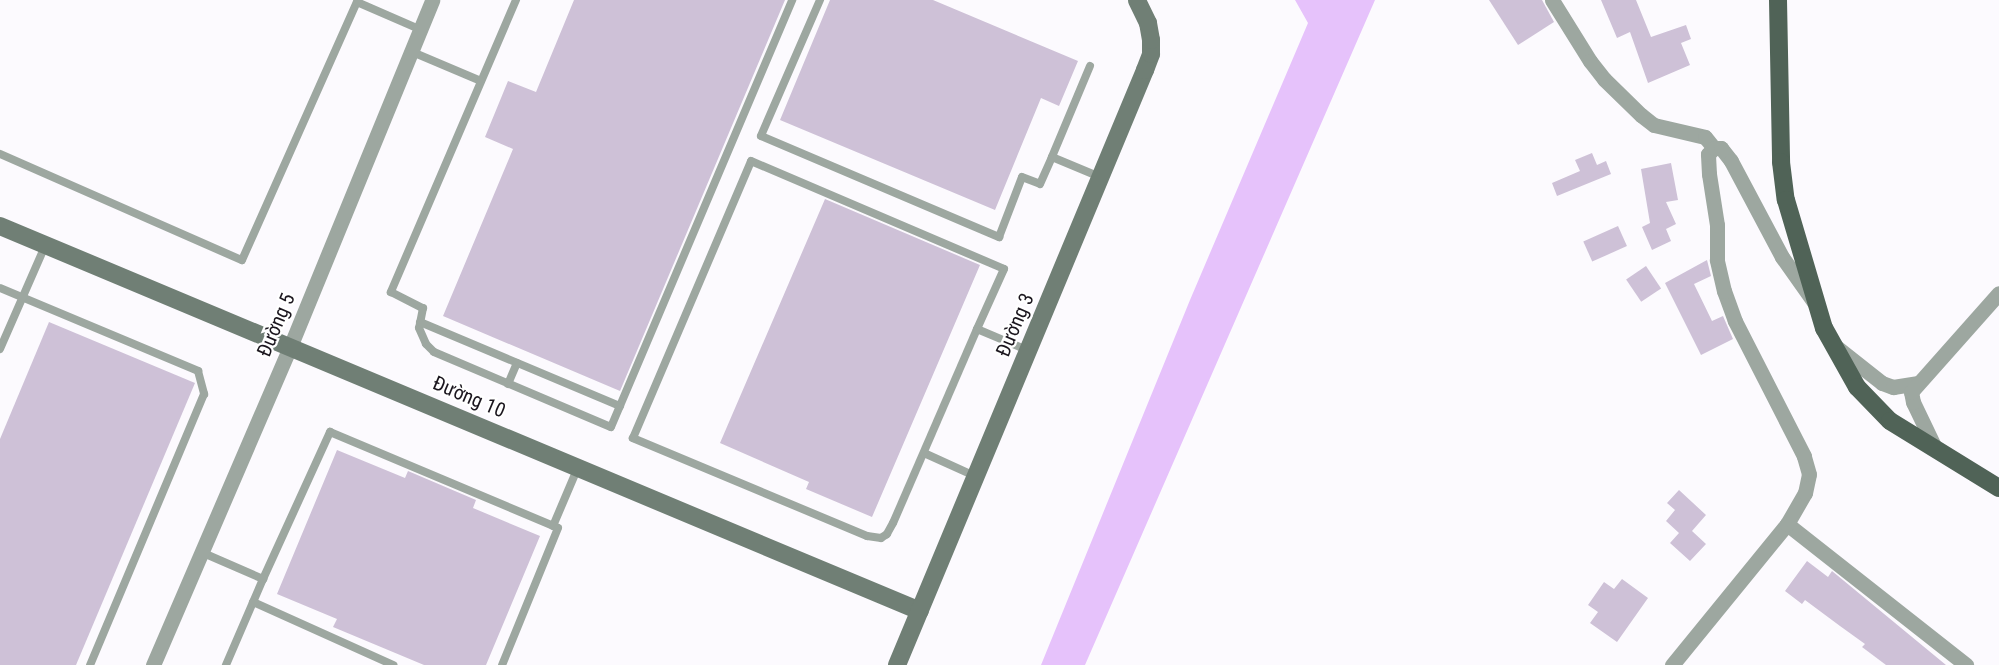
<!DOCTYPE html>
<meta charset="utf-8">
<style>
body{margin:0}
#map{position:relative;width:1999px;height:665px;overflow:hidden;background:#fcfafe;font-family:"Roboto Condensed",sans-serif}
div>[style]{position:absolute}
.water>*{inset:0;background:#e6c2fb}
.building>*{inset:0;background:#cec1d7;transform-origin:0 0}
.lane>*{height:8px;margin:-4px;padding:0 4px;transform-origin:4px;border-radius:4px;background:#9da7a0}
.street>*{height:15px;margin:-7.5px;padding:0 7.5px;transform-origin:7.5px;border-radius:7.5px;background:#9da7a0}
.secondary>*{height:18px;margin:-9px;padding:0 9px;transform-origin:9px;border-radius:9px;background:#707f75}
.primary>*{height:18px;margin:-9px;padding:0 9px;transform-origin:9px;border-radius:9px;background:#506357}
span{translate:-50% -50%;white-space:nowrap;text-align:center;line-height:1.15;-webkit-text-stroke:4.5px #fff;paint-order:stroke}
.street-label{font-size:20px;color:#1b161e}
</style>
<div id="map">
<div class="water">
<i style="clip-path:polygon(1295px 0,1375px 0,1085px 665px,1041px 665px,1190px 300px,1308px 23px)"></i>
</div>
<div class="building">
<i style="clip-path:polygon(574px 0,785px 0,620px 391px,443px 316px,513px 149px,485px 137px,508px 81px,536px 92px)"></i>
<i style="clip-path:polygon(830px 0,933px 0,1078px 61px,1059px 106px,1041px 98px,995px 210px,780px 120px)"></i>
<i style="clip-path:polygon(1489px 0,1542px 0,1554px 22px,1518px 45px)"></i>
<i style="clip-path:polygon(1601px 0,1636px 0,1651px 37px,1686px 25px,1691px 39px,1681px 43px,1690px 65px,1648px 83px,1630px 32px,1617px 38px)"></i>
<i style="clip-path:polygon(1592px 153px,1597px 165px,1606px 161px,1611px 174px,1557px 196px,1552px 183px,1580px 171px,1575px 160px)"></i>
<i style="clip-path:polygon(1671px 163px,1678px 200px,1666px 202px,1676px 224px,1666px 229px,1671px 241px,1652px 250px,1642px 227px,1650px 223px,1641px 169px)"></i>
<i style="clip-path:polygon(825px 199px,980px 265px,872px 517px,806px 489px,809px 482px,720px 443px)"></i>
<i style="left:1618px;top:226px;width:22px;height:38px;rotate:66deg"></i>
<i style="clip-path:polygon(1707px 260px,1711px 276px,1694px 284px,1712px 321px,1723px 316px,1733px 339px,1701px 355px,1665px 283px)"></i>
<i style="left:1646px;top:266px;width:27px;height:24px;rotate:56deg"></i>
<i style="clip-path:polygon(49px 322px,195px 383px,76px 665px,0 665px,0 439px)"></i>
<i style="clip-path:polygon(337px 450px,405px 478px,408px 471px,476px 500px,473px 508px,540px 536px,486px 665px,424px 665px,333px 627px,337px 619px,277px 594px)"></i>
<i style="clip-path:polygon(1679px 490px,1706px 515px,1692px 531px,1706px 544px,1690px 561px,1670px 543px,1679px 533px,1666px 521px,1675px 510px,1667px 503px)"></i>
<i style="clip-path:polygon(1807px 561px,1828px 577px,1832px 571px,1946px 665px,1886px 665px,1862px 647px,1865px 644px,1840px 626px,1805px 600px,1802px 604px,1785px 591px)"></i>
<i style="clip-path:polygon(1622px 579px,1648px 598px,1617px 642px,1590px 623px,1598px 612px,1588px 605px,1604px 582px,1614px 589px)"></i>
</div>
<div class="lane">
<i style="left:516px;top:0;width:318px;rotate:113.2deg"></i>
<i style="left:391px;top:292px;width:36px;rotate:27deg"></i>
<i style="left:423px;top:308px;width:20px;rotate:101deg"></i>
<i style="left:419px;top:328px;width:17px;rotate:66deg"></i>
<i style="left:426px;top:344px;width:11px;rotate:45deg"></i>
<i style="left:434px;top:352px;width:192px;rotate:23deg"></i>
<i style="left:611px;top:427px;width:464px;rotate:-67deg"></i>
<i style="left:820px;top:0;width:148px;rotate:113.5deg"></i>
<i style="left:761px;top:136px;width:259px;rotate:23deg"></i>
<i style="left:999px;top:237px;width:64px;rotate:-69deg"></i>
<i style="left:1022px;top:177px;width:19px;rotate:21deg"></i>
<i style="left:1040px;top:184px;width:30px;rotate:-66deg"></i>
<i style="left:410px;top:51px;width:77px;rotate:22.9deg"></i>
<i style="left:1090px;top:66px;width:99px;rotate:112.7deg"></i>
<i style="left:1052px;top:157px;width:52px;rotate:22.6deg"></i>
<i style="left:0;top:154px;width:264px;rotate:23.7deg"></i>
<i style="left:242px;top:260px;width:282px;rotate:-66deg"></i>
<i style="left:357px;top:2px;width:68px;rotate:23.5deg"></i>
<i style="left:0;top:288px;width:215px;rotate:22.7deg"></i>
<i style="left:198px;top:371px;width:24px;rotate:75deg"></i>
<i style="left:204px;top:394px;width:294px;rotate:112.8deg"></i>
<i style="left:420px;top:322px;width:217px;rotate:22.8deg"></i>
<i style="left:977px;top:329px;width:211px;rotate:113.4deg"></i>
<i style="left:893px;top:523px;width:13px;rotate:119deg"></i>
<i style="left:887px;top:534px;width:7px;rotate:146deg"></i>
<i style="left:881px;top:538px;width:14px;rotate:-172deg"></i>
<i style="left:867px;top:536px;width:254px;rotate:-157.3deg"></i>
<i style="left:633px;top:438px;width:301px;rotate:-66.9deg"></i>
<i style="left:751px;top:161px;width:275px;rotate:23.1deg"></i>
<i style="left:1004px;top:269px;width:66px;rotate:114.2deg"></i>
<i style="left:977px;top:329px;width:54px;rotate:22.8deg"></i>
<i style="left:0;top:349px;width:112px;rotate:-66.4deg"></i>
<i style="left:508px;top:384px;width:23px;rotate:-67deg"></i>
<i style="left:924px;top:453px;width:56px;rotate:24.3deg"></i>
<i style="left:553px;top:526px;width:64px;rotate:-67deg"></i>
<i style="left:201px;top:552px;width:68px;rotate:23.5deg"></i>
<i style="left:263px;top:579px;width:94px;rotate:113.3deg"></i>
<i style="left:263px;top:579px;width:162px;rotate:-65.5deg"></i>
<i style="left:330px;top:432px;width:247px;rotate:22.8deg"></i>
<i style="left:558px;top:528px;width:148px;rotate:112.2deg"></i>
<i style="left:253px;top:602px;width:154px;rotate:24.2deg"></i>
</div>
<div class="street">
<i style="left:1552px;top:0;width:72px;rotate:58.1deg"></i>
<i style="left:1590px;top:61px;width:23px;rotate:52deg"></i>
<i style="left:1604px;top:79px;width:52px;rotate:44.2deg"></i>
<i style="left:1641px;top:115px;width:16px;rotate:38deg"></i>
<i style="left:1654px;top:125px;width:52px;rotate:13.2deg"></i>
<i style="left:1705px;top:137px;width:14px;rotate:51deg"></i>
<i style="left:1835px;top:346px;width:60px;rotate:38.2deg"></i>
<i style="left:1882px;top:383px;width:12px;rotate:20deg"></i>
<i style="left:1893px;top:387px;width:24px;rotate:-9deg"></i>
<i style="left:1936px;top:450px;width:53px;rotate:-115.6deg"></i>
<i style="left:1913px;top:402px;width:10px;rotate:-101deg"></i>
<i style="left:1911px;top:392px;width:132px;rotate:-48.4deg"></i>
<i style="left:1787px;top:524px;width:228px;rotate:38.2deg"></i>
<i style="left:153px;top:665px;width:346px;rotate:-66.7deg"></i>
<i style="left:290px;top:347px;width:375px;rotate:-67.7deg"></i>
<i style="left:1672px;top:665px;width:182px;rotate:-50.8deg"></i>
<i style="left:1787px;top:524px;width:36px;rotate:-60deg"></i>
<i style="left:1805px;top:493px;width:19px;rotate:-78deg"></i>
<i style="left:1809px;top:474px;width:19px;rotate:-106deg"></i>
<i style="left:1804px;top:456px;width:152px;rotate:-117.1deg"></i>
<i style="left:1735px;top:321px;width:32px;rotate:-110deg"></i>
<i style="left:1724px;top:291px;width:32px;rotate:-103deg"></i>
<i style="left:1717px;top:260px;width:35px;rotate:-90deg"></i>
<i style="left:1717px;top:225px;width:52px;rotate:-98.9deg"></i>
<i style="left:1709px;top:174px;width:20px;rotate:-93deg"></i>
<i style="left:1708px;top:154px;width:8px;rotate:-45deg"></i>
<i style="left:1714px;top:148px;width:7px"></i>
<i style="left:1721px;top:148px;width:16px;rotate:52deg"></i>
<i style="left:1731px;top:161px;width:109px;rotate:62deg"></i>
<i style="left:1782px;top:257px;width:55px;rotate:54.6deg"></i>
</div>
<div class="secondary">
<i style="left:0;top:226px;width:997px;rotate:22.71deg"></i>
<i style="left:897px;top:665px;width:645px;rotate:-67.37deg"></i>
<i style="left:1145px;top:70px;width:17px;rotate:-69deg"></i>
<i style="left:1151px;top:54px;width:14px;rotate:-90deg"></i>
<i style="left:1151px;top:40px;width:17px;rotate:-100deg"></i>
<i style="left:1148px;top:23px;width:25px;rotate:-116deg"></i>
</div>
<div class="primary">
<i style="left:1778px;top:0;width:162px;rotate:88.9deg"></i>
<i style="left:1781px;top:162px;width:38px;rotate:83deg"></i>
<i style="left:1786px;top:200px;width:134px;rotate:73.5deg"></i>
<i style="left:1824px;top:328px;width:68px;rotate:60.8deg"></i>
<i style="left:1857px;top:387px;width:47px;rotate:45.9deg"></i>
<i style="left:1890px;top:421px;width:128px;rotate:31.6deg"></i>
</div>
<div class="street-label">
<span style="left:276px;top:325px;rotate:-67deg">Đường 5</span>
<span style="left:1015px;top:325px;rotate:-67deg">Đường 3</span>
<span style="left:469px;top:397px;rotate:23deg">Đường 10</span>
</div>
</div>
